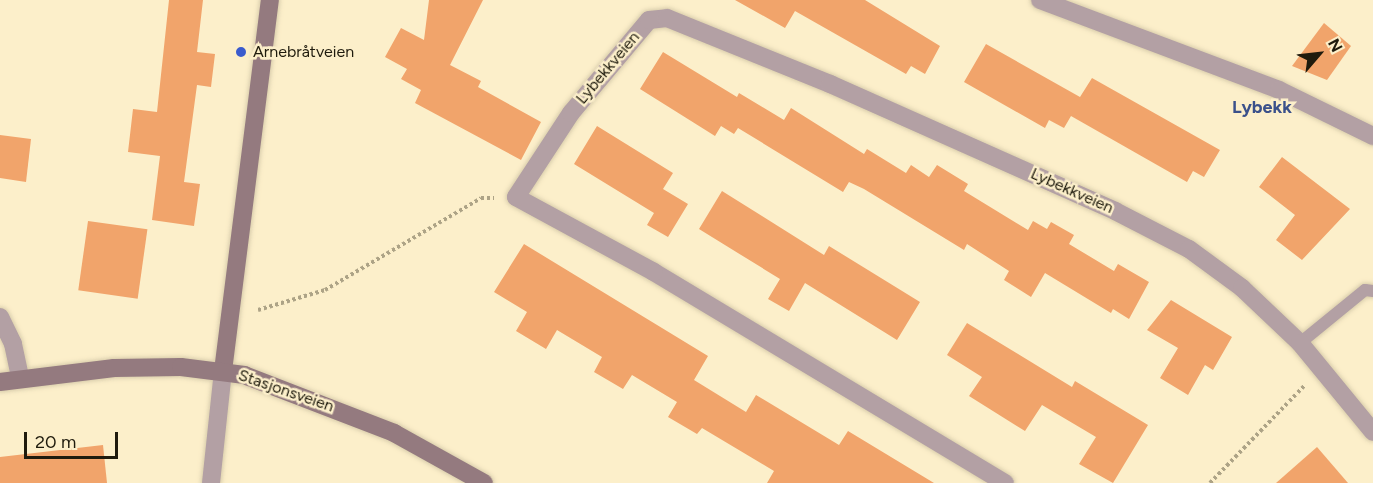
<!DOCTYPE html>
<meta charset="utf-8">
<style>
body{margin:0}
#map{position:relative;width:1373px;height:483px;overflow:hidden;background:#fcefca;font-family:Figtree,sans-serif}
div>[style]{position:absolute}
.building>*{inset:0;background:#f1a46b;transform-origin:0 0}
.path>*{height:4px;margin-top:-2px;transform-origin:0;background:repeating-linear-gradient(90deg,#ada386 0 3px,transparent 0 6px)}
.roads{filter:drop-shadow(0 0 2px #d9cdac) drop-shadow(0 0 2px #d9cdac)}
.lane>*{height:12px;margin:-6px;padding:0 6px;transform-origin:6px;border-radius:6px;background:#b3a0a4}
.street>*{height:18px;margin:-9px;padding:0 9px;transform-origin:9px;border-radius:9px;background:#b3a0a4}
.secondary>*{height:18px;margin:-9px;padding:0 9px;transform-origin:9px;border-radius:9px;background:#947a7f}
.dots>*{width:16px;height:16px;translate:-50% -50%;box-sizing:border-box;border:3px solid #fcefca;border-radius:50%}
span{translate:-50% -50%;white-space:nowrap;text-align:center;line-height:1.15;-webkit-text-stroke:5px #fcefca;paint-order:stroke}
.poi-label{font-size:16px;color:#1f1b0d}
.left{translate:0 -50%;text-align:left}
.street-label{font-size:16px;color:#1f1b0d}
.neighbourhood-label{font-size:18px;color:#3a508a;font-weight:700}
.north{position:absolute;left:1289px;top:24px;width:60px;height:60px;-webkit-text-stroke:4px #fcefca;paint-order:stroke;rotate:62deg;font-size:16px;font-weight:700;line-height:24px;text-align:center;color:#1f1b0d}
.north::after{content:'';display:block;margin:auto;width:21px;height:27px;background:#1f1b0d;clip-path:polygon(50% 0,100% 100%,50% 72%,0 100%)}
.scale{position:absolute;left:24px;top:432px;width:94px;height:27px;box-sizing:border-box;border:3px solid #1f1b0d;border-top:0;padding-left:8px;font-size:18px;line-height:21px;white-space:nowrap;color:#1f1b0d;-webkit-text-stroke:4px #fcefca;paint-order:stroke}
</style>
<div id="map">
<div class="building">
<i style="clip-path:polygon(169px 0,203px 0,197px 52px,215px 54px,211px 87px,197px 85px,184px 182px,200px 184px,194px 226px,152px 220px,160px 156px,128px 152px,133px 109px,157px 112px)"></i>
<i style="clip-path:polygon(429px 0,483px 0,450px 65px,481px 81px,478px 87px,541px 122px,521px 160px,415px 103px,421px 90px,401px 79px,407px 69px,385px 57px,401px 28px,424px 40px)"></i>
<i style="clip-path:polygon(735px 0,865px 0,940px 46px,925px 74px,911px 66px,906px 74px,795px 11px,785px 28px)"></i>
<i style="clip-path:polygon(1324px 23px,1351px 46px,1327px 80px,1292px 66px)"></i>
<i style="clip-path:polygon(986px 44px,1080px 97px,1092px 78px,1220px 150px,1204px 177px,1193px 171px,1187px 182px,1071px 116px,1064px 128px,1049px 120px,1045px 128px,964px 82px)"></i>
<i style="clip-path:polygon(663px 52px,737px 97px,739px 93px,784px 120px,791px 108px,864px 154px,867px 149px,906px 173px,911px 165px,929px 177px,937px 165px,968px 184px,964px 191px,1028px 230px,1033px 221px,1047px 229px,1051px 222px,1074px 235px,1069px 244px,1114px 271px,1118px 264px,1149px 282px,1129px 319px,1113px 309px,1111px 313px,1045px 273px,1031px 297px,1004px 280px,1009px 271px,967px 244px,964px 250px,864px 189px,849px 182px,843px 192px,738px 128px,734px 134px,721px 126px,715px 136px,640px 89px)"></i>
<i style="clip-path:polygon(597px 126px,673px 173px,663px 189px,688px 204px,668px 237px,647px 225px,654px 213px,574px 164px)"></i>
<i style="clip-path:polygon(0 135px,31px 139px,26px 182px,0 178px)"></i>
<i style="clip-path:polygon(1282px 157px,1350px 209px,1302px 260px,1276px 240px,1295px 215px,1259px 187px)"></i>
<i style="clip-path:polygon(722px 191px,824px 255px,829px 246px,920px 302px,897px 340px,805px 283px,789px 311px,768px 299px,780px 279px,699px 229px)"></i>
<i style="left:88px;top:221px;width:60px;height:70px;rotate:8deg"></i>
<i style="clip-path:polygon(524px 244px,708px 356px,694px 380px,746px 412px,756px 395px,839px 445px,848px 431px,934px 483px,767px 483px,774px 471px,702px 428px,697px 434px,668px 417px,677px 402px,632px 375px,623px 389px,594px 372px,602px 357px,557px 330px,546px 349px,516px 331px,527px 312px,494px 292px)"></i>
<i style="clip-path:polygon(1171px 300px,1232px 337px,1213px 370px,1205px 365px,1188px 395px,1160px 378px,1178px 348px,1147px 330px)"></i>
<i style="clip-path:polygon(967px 323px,1072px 387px,1075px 381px,1148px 425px,1113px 483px,1079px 464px,1096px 437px,1042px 405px,1025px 431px,969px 396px,982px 377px,947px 355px)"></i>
<i style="clip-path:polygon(103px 445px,107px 483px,0 483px,0 457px)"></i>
<i style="clip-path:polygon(1317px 447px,1348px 483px,1276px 483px)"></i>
</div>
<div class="path">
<i style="left:258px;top:310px;width:70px;rotate:-16.6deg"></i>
<i style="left:325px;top:290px;width:181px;rotate:-30.5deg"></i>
<i style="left:481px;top:198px;width:13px"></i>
<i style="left:1210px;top:483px;width:135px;rotate:-45.9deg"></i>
</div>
<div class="roads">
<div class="lane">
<i style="left:1300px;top:343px;width:84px;rotate:-39.2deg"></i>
<i style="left:1365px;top:290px;width:8px;rotate:7deg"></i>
</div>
<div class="street">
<i style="left:1040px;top:0;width:255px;rotate:20.6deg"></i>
<i style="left:1279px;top:90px;width:105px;rotate:26.1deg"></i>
<i style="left:0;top:317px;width:30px;rotate:64deg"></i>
<i style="left:13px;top:344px;width:35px;rotate:78deg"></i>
<i style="left:211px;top:483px;width:113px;rotate:-83.9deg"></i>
<i style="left:1005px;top:483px;width:410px;rotate:-149deg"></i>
<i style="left:654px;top:272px;width:157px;rotate:-151.5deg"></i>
<i style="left:516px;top:197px;width:100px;rotate:-56.8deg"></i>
<i style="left:571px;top:113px;width:121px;rotate:-50deg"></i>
<i style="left:649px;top:20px;width:18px;rotate:-6deg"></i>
<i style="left:667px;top:18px;width:176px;rotate:22deg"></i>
<i style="left:830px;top:84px;width:312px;rotate:24deg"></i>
<i style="left:1115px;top:211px;width:83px;rotate:27.2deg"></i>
<i style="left:1189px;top:249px;width:66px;rotate:36.3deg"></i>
<i style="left:1242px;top:288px;width:80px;rotate:43.5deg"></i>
<i style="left:1300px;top:343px;width:115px;rotate:50.6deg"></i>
</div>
<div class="secondary">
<i style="left:223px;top:371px;width:374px;rotate:-82.8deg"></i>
<i style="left:0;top:382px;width:115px;rotate:-7deg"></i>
<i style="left:114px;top:368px;width:67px;rotate:-0.9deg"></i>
<i style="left:181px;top:367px;width:64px;rotate:7.2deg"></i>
<i style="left:244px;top:375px;width:161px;rotate:21.1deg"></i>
<i style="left:394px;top:433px;width:103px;rotate:29.1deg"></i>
</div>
</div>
<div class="dots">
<i style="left:241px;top:52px;background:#3a5bcd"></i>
</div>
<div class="poi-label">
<span class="left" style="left:253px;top:52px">Arnebråtveien</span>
</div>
<div class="street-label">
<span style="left:608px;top:68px;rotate:-50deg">Lybekkveien</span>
<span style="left:1072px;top:191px;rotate:24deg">Lybekkveien</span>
<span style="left:286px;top:391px;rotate:19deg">Stasjonsveien</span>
</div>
<div class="neighbourhood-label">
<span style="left:1262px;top:107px">Lybekk</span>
</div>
<div class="north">N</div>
<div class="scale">20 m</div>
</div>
